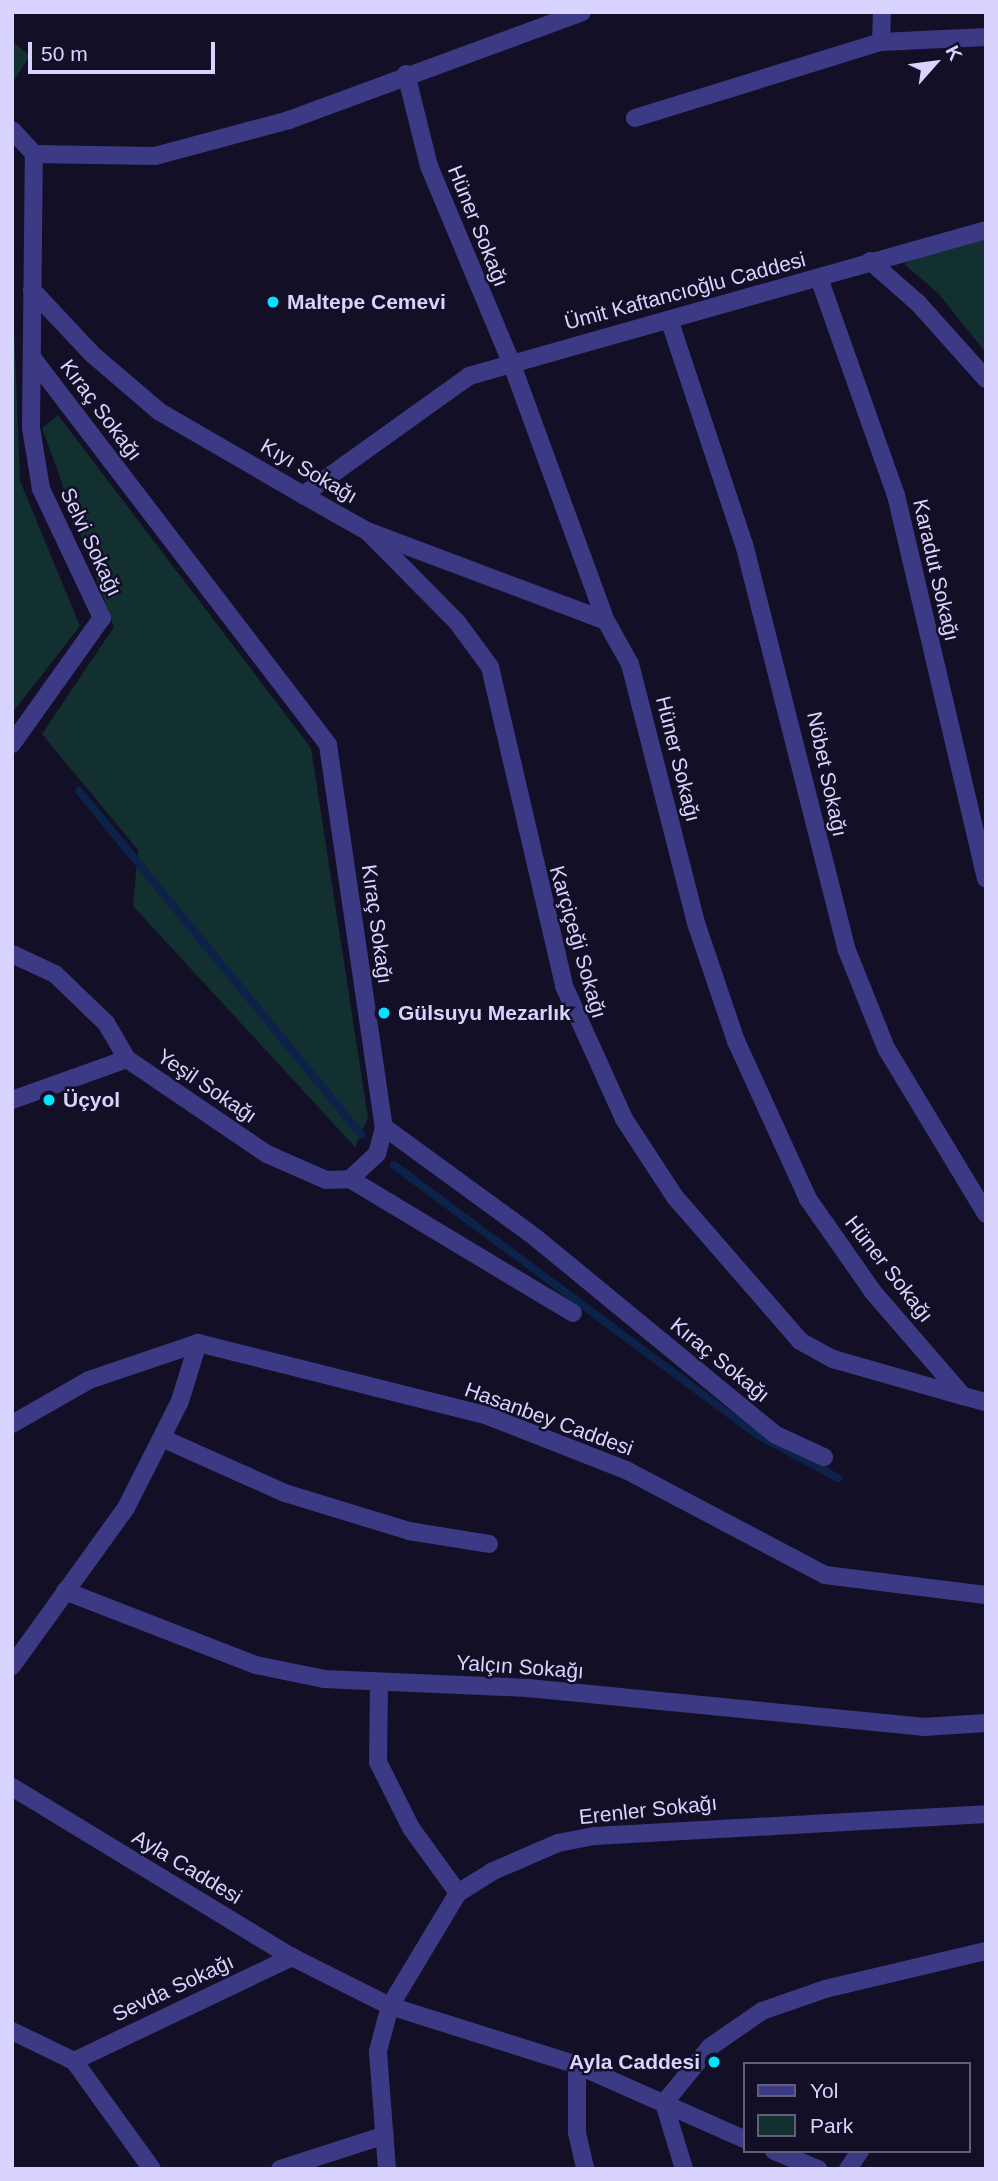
<!DOCTYPE html>
<meta charset="utf-8">
<style>
body{margin:0}
#map{position:relative;width:998px;height:2181px;overflow:hidden;background:#130f26;font-family:Helvetica,sans-serif}
div>[style]{position:absolute}
.green>*{inset:0;background:#12302f}
.stream>*{height:8px;margin:-4px;padding:0 4px;transform-origin:4px;border-radius:4px;background:#0c2248}
.minor>*{height:18px;margin:-9px;padding:0 9px;transform-origin:9px;border-radius:9px;background:#3d3a85}
.dots>*{width:19px;height:19px;translate:-50% -50%;box-sizing:border-box;border:4px solid #130f26;border-radius:50%}
span{translate:-50% -50%;white-space:nowrap;text-align:center;line-height:1.15;-webkit-text-stroke:5px #130f26;paint-order:stroke}
.street-label{font-size:21px;color:#d9d4ff}
.poi-label{font-size:21px;color:#d9d4ff;font-weight:700}
.left{translate:0 -50%;text-align:left}
.right{translate:-100% -50%;text-align:right}
.frame{position:absolute;inset:0;border:14px solid #d9d4ff;pointer-events:none}
.legend{position:absolute;left:743px;top:2062px;width:228px;height:91px;box-sizing:border-box;background:#130f26;border:2px solid #625e7d;margin:0;padding:9px 12px;list-style:none;font-size:21px;color:#d9d4ff}
.legend li{display:flex;align-items:center;gap:14px;height:35px}
.legend b{width:35px;border:2px solid #625e7d}
.north{position:absolute;left:900px;top:28px;width:70px;height:70px;-webkit-text-stroke:5px #130f26;paint-order:stroke;rotate:62deg;font-size:19px;font-weight:700;line-height:28px;text-align:center;color:#d9d4ff}
.north::after{content:'';display:block;margin:auto;width:24px;height:32px;background:#d9d4ff;clip-path:polygon(50% 0,100% 100%,50% 72%,0 100%)}
.scale{position:absolute;left:28px;top:42px;width:187px;height:32px;box-sizing:border-box;border:4px solid #d9d4ff;border-top:0;padding-left:9px;font-size:21px;line-height:24px;white-space:nowrap;color:#d9d4ff;-webkit-text-stroke:5px #130f26;paint-order:stroke}
</style>
<div id="map">
<div class="green">
<i style="clip-path:polygon(12px 41px,30px 56px,12px 83px)"></i>
<i style="clip-path:polygon(986px 237px,986px 353px,938px 293px,904px 264px,945px 244px)"></i>
<i style="clip-path:polygon(12px 275px,20px 481px,80px 626px,12px 713px)"></i>
<i style="clip-path:polygon(58px 415px,311px 748px,368px 1118px,355px 1147px,133px 906px,138px 850px,42px 734px,114px 627px,42px 428px)"></i>
</div>
<div class="stream">
<i style="left:79px;top:791px;width:445px;rotate:50.6deg"></i>
<i style="left:394px;top:1165px;width:453px;rotate:36.6deg"></i>
<i style="left:758px;top:1435px;width:91px;rotate:28.3deg"></i>
</div>
<div class="minor">
<i style="left:882px;top:12px;width:30px;rotate:92deg"></i>
<i style="left:881px;top:42px;width:105px;rotate:-2.7deg"></i>
<i style="left:406px;top:74px;width:95px;rotate:76deg"></i>
<i style="left:429px;top:166px;width:212px;rotate:67.3deg"></i>
<i style="left:511px;top:362px;width:276px;rotate:69.9deg"></i>
<i style="left:606px;top:621px;width:49px;rotate:60.8deg"></i>
<i style="left:630px;top:664px;width:267px;rotate:75.7deg"></i>
<i style="left:696px;top:923px;width:125px;rotate:71.3deg"></i>
<i style="left:736px;top:1041px;width:174px;rotate:65.5deg"></i>
<i style="left:808px;top:1199px;width:113px;rotate:55deg"></i>
<i style="left:873px;top:1292px;width:138px;rotate:49.1deg"></i>
<i style="left:963px;top:1396px;width:24px;rotate:15deg"></i>
<i style="left:635px;top:118px;width:257px;rotate:-17.2deg"></i>
<i style="left:12px;top:130px;width:33px;rotate:47deg"></i>
<i style="left:34px;top:154px;width:121px;rotate:0.9deg"></i>
<i style="left:155px;top:156px;width:139px;rotate:-15deg"></i>
<i style="left:289px;top:120px;width:312px;rotate:-20.2deg"></i>
<i style="left:870px;top:261px;width:64px;rotate:41.2deg"></i>
<i style="left:918px;top:303px;width:102px;rotate:48.2deg"></i>
<i style="left:819px;top:278px;width:230px;rotate:70.5deg"></i>
<i style="left:896px;top:495px;width:394px;rotate:76.8deg"></i>
<i style="left:32px;top:290px;width:88px;rotate:46.8deg"></i>
<i style="left:92px;top:354px;width:89px;rotate:40.5deg"></i>
<i style="left:160px;top:412px;width:165px;rotate:30.1deg"></i>
<i style="left:303px;top:495px;width:73px;rotate:29.4deg"></i>
<i style="left:367px;top:531px;width:255px;rotate:20.6deg"></i>
<i style="left:670px;top:322px;width:234px;rotate:71.6deg"></i>
<i style="left:744px;top:544px;width:417px;rotate:75.8deg"></i>
<i style="left:846px;top:948px;width:108px;rotate:68.2deg"></i>
<i style="left:886px;top:1048px;width:194px;rotate:58.9deg"></i>
<i style="left:34px;top:360px;width:484px;rotate:52.6deg"></i>
<i style="left:328px;top:745px;width:386px;rotate:81.7deg"></i>
<i style="left:384px;top:1127px;width:188px;rotate:36.1deg"></i>
<i style="left:536px;top:1238px;width:310px;rotate:39.4deg"></i>
<i style="left:776px;top:1435px;width:53px;rotate:24.6deg"></i>
<i style="left:303px;top:495px;width:204px;rotate:-35.6deg"></i>
<i style="left:469px;top:376px;width:537px;rotate:-15.77deg"></i>
<i style="left:367px;top:531px;width:128px;rotate:45.3deg"></i>
<i style="left:457px;top:622px;width:56px;rotate:53.7deg"></i>
<i style="left:490px;top:667px;width:327px;rotate:76.9deg"></i>
<i style="left:564px;top:986px;width:146px;rotate:65.7deg"></i>
<i style="left:624px;top:1119px;width:93px;rotate:56.8deg"></i>
<i style="left:675px;top:1197px;width:191px;rotate:49deg"></i>
<i style="left:800px;top:1341px;width:38px;rotate:29deg"></i>
<i style="left:833px;top:1359px;width:134px;rotate:16deg"></i>
<i style="left:12px;top:744px;width:155px;rotate:-54.5deg"></i>
<i style="left:102px;top:618px;width:143px;rotate:-115.3deg"></i>
<i style="left:41px;top:489px;width:62px;rotate:-99.3deg"></i>
<i style="left:31px;top:428px;width:274px;rotate:-89.4deg"></i>
<i style="left:12px;top:954px;width:47px;rotate:24.9deg"></i>
<i style="left:55px;top:974px;width:71px;rotate:43.9deg"></i>
<i style="left:106px;top:1023px;width:42px;rotate:59.7deg"></i>
<i style="left:127px;top:1059px;width:169px;rotate:34.2deg"></i>
<i style="left:267px;top:1154px;width:64px;rotate:23.8deg"></i>
<i style="left:326px;top:1180px;width:24px;rotate:-2deg"></i>
<i style="left:350px;top:1179px;width:37px;rotate:-43deg"></i>
<i style="left:377px;top:1154px;width:28px;rotate:-75deg"></i>
<i style="left:12px;top:1100px;width:122px;rotate:-19.6deg"></i>
<i style="left:350px;top:1179px;width:260px;rotate:31deg"></i>
<i style="left:12px;top:1424px;width:89px;rotate:-29.7deg"></i>
<i style="left:89px;top:1380px;width:115px;rotate:-18.7deg"></i>
<i style="left:198px;top:1343px;width:299px;rotate:14.1deg"></i>
<i style="left:488px;top:1416px;width:148px;rotate:21.4deg"></i>
<i style="left:626px;top:1470px;width:225px;rotate:27.8deg"></i>
<i style="left:825px;top:1575px;width:162px;rotate:7.1deg"></i>
<i style="left:164px;top:1439px;width:133px;rotate:24.1deg"></i>
<i style="left:285px;top:1493px;width:130px;rotate:17deg"></i>
<i style="left:409px;top:1531px;width:81px;rotate:9.2deg"></i>
<i style="left:65px;top:1591px;width:205px;rotate:21.2deg"></i>
<i style="left:256px;top:1665px;width:69px;rotate:11.6deg"></i>
<i style="left:324px;top:1679px;width:204px;rotate:2.5deg"></i>
<i style="left:528px;top:1688px;width:397px;rotate:5.6deg"></i>
<i style="left:923px;top:1727px;width:63px;rotate:-3.6deg"></i>
<i style="left:12px;top:1666px;width:195px;rotate:-54.2deg"></i>
<i style="left:126px;top:1508px;width:120px;rotate:-63.2deg"></i>
<i style="left:180px;top:1401px;width:61px;rotate:-72.8deg"></i>
<i style="left:379px;top:1682px;width:80px;rotate:90.7deg"></i>
<i style="left:378px;top:1762px;width:74px;rotate:63.4deg"></i>
<i style="left:411px;top:1828px;width:80px;rotate:54.1deg"></i>
<i style="left:12px;top:1787px;width:328px;rotate:31.3deg"></i>
<i style="left:292px;top:1957px;width:110px;rotate:26.6deg"></i>
<i style="left:390px;top:2006px;width:196px;rotate:17.5deg"></i>
<i style="left:577px;top:2065px;width:183px;rotate:23.9deg"></i>
<i style="left:12px;top:2031px;width:69px;rotate:25.8deg"></i>
<i style="left:74px;top:2061px;width:133px;rotate:54.2deg"></i>
<i style="left:74px;top:2061px;width:242px;rotate:-25.5deg"></i>
<i style="left:577px;top:2065px;width:68px;rotate:90deg"></i>
<i style="left:577px;top:2133px;width:37px;rotate:77deg"></i>
<i style="left:664px;top:2103px;width:72px;rotate:-50.6deg"></i>
<i style="left:710px;top:2047px;width:63px;rotate:-34.7deg"></i>
<i style="left:762px;top:2011px;width:67px;rotate:-19.2deg"></i>
<i style="left:825px;top:1989px;width:165px;rotate:-13.3deg"></i>
<i style="left:664px;top:2103px;width:69px;rotate:73.1deg"></i>
<i style="left:774px;top:2151px;width:48px;rotate:22.2deg"></i>
<i style="left:280px;top:2169px;width:110px;rotate:-17.9deg"></i>
<i style="left:387px;top:2169px;width:118px;rotate:-94.4deg"></i>
<i style="left:378px;top:2051px;width:47px;rotate:-75.1deg"></i>
<i style="left:390px;top:2006px;width:132px;rotate:-59deg"></i>
<i style="left:458px;top:1893px;width:39px;rotate:-32deg"></i>
<i style="left:491px;top:1872px;width:73px;rotate:-23.4deg"></i>
<i style="left:558px;top:1843px;width:38px;rotate:-11deg"></i>
<i style="left:595px;top:1836px;width:392px;rotate:-3.2deg"></i>
<i style="left:848px;top:2169px;width:22px;rotate:-56deg"></i>
</div>
<div class="dots">
<i style="left:273px;top:302px;background:#00e5ff"></i>
<i style="left:384px;top:1013px;background:#00e5ff"></i>
<i style="left:49px;top:1100px;background:#00e5ff"></i>
<i style="left:714px;top:2062px;background:#00e5ff"></i>
</div>
<div class="street-label">
<span style="left:478px;top:226px;rotate:68deg">Hüner Sokağı</span>
<span style="left:685px;top:291px;rotate:-15deg">Ümit Kaftancıoğlu Caddesi</span>
<span style="left:101px;top:410px;rotate:53deg">Kıraç Sokağı</span>
<span style="left:309px;top:471px;rotate:30deg">Kıyı Sokağı</span>
<span style="left:91px;top:542px;rotate:65deg">Selvi Sokağı</span>
<span style="left:936px;top:570px;rotate:77deg">Karadut Sokağı</span>
<span style="left:678px;top:759px;rotate:76deg">Hüner Sokağı</span>
<span style="left:827px;top:774px;rotate:78deg">Nöbet Sokağı</span>
<span style="left:377px;top:924px;rotate:82deg">Kıraç Sokağı</span>
<span style="left:578px;top:942px;rotate:74deg">Karçiçeği Sokağı</span>
<span style="left:207px;top:1086px;rotate:34deg">Yeşil Sokağı</span>
<span style="left:889px;top:1269px;rotate:52deg">Hüner Sokağı</span>
<span style="left:720px;top:1360px;rotate:39deg">Kıraç Sokağı</span>
<span style="left:549px;top:1419px;rotate:20deg">Hasanbey Caddesi</span>
<span style="left:520px;top:1667px;rotate:4deg">Yalçın Sokağı</span>
<span style="left:648px;top:1810px;rotate:-6deg">Erenler Sokağı</span>
<span style="left:187px;top:1867px;rotate:31deg">Ayla Caddesi</span>
<span style="left:173px;top:1988px;rotate:-25deg">Sevda Sokağı</span>
</div>
<div class="poi-label">
<span class="left" style="left:287px;top:302px">Maltepe Cemevi</span>
<span class="left" style="left:398px;top:1013px">Gülsuyu Mezarlık</span>
<span class="left" style="left:63px;top:1100px">Üçyol</span>
<span class="right" style="left:700px;top:2062px">Ayla Caddesi</span>
</div>
<div class="frame"></div>
<ul class="legend">
<li><b style="height:9px;background:#3d3a85"></b>Yol</li>
<li><b style="height:19px;background:#12302f"></b>Park</li>
</ul>
<div class="north">K</div>
<div class="scale">50 m</div>
</div>
